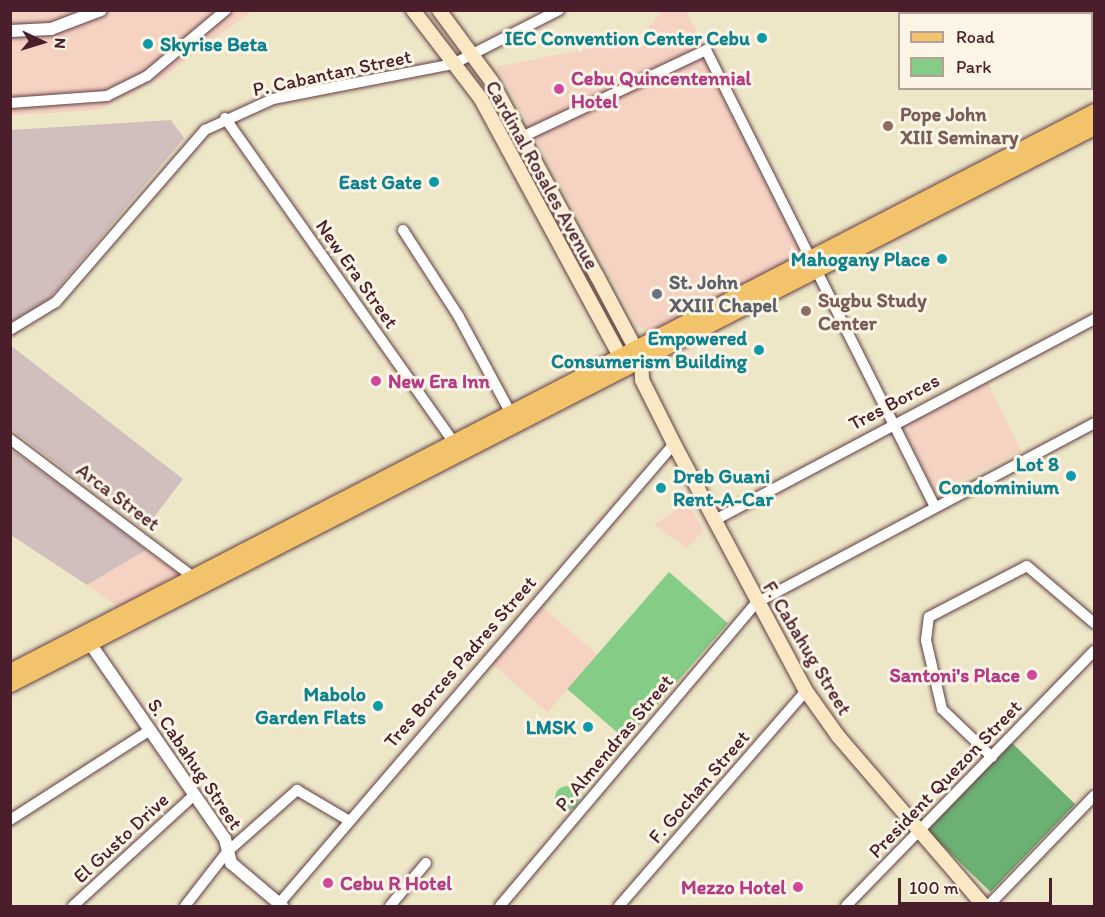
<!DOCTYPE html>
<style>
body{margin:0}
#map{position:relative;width:1105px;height:917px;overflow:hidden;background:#ede6c7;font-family:Itim,sans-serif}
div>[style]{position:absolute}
.built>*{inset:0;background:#f6d2c3;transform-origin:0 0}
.industrial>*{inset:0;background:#d1bfbd}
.green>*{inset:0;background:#85cc87;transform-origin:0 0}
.round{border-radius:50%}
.forest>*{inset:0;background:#6cb074;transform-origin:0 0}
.roads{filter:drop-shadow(0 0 2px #623d42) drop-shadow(0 0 2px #623d42)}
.minor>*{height:10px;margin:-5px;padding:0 5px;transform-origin:5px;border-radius:5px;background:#fff}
.tertiary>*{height:12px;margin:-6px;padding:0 6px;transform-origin:6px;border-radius:6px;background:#fff}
.secondary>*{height:14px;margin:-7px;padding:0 7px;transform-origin:7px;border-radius:7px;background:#fae7c3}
.primary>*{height:15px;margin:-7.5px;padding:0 7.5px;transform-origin:7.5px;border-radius:7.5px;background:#f2c36a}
.dots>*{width:16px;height:16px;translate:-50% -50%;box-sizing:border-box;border:3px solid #fcf5e5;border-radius:50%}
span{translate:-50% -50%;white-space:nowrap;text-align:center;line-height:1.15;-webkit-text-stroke:6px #fcf5e5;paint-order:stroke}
.culture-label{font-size:20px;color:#0d838f;font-weight:700}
.right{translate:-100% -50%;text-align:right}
.left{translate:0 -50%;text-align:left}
.street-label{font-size:20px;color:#4a1f2b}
.hotel-label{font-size:20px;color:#b23c85;font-weight:700}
.education-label{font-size:20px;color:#785e54;font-weight:700}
.worship-label{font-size:20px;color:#5b616d;font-weight:700}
.frame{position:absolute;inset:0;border:12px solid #4a1f2b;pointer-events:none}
.legend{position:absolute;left:898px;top:12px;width:195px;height:78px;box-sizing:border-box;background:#fcf5e5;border:2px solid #b59f9b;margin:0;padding:8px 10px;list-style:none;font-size:18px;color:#4a1f2b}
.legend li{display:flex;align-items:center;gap:12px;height:30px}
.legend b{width:30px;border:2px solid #b59f9b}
.north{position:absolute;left:12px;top:12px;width:60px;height:60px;-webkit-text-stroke:4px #fcf5e5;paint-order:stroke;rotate:94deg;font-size:16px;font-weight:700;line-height:24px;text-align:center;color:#4a1f2b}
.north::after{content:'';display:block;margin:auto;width:21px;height:27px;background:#4a1f2b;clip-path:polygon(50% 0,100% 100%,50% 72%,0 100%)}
.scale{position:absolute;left:898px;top:878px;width:154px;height:27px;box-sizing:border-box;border:3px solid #4a1f2b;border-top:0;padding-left:8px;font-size:18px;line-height:21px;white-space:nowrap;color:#4a1f2b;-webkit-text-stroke:4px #fcf5e5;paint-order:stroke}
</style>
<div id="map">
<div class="built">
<i style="clip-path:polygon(11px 11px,252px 11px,163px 77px,98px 110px,11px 115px)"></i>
<i style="clip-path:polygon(662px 11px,686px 11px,807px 252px,652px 332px,637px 325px,497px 67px,640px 38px)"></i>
<i style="clip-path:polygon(987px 381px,1021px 451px,936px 493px,907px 434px,913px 417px)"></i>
<i style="clip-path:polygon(688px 501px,703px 531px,687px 548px,654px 525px)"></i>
<i style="clip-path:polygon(146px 550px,179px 573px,120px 608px,87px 585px)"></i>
<i style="left:540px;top:605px;width:76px;height:76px;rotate:41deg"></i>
</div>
<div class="industrial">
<i style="clip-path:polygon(171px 120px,184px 138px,48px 300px,11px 322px,11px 130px)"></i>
<i style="clip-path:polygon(10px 345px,183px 479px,145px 529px,11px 429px)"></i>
<i style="clip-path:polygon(10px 449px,78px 498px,146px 550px,87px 585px,11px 535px)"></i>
</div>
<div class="green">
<i style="left:669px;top:572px;width:78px;height:155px;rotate:41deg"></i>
<i class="round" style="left:555px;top:786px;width:24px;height:24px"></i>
</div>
<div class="forest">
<i style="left:1012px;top:743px;width:88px;height:122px;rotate:44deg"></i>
</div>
<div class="roads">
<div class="minor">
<i style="left:10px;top:103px;width:97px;rotate:-4.1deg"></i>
<i style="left:107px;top:96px;width:45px;rotate:-26.6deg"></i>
<i style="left:147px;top:76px;width:103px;rotate:-39.9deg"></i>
<i style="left:225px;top:118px;width:403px;rotate:54.8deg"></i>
<i style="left:522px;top:137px;width:204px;rotate:-25.3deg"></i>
<i style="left:706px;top:50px;width:511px;rotate:63.38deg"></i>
<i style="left:403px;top:230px;width:103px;rotate:57.2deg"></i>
<i style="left:459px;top:317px;width:116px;rotate:61.7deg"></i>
<i style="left:10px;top:330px;width:54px;rotate:-31.3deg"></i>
<i style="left:56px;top:302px;width:228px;rotate:-49.1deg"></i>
<i style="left:205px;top:130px;width:75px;rotate:-24.5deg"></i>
<i style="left:273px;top:99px;width:183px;rotate:-11deg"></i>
<i style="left:453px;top:64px;width:119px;rotate:-27deg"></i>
<i style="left:10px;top:439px;width:234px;rotate:37deg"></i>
<i style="left:713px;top:521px;width:431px;rotate:-27.9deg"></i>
<i style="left:992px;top:757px;width:69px;rotate:-136.2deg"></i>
<i style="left:942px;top:709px;width:71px;rotate:-103.1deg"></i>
<i style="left:926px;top:640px;width:23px;rotate:-83deg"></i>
<i style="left:929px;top:617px;width:110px;rotate:-27.5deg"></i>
<i style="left:1027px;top:566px;width:88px;rotate:40.4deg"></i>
<i style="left:10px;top:820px;width:166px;rotate:-32.7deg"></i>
<i style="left:73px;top:906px;width:164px;rotate:-42.5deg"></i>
<i style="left:185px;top:906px;width:68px;rotate:-52.1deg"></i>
<i style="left:227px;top:852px;width:94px;rotate:-41.5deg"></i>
<i style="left:297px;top:790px;width:59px;rotate:30.5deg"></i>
<i style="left:277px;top:906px;width:609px;rotate:-49.33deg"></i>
<i style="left:390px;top:906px;width:56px;rotate:-50.1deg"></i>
<i style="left:500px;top:906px;width:397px;rotate:-49.8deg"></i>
<i style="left:756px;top:603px;width:383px;rotate:-28deg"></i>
<i style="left:619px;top:906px;width:285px;rotate:-49deg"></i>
<i style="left:846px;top:906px;width:356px;rotate:-45.8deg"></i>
<i style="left:988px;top:906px;width:153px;rotate:-46.1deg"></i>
</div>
<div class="tertiary">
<i style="left:10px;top:31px;width:41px;rotate:-2.8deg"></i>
<i style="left:51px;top:29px;width:53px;rotate:-20.8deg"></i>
<i style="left:85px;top:636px;width:247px;rotate:55.4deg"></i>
<i style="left:225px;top:839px;width:25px;rotate:76deg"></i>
<i style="left:231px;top:863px;width:67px;rotate:40.1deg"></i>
</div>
<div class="secondary">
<i style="left:413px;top:10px;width:112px;rotate:52.6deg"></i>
<i style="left:481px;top:99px;width:302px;rotate:61.6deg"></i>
<i style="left:439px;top:10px;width:89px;rotate:53.6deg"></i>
<i style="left:492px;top:82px;width:221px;rotate:61.6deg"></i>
<i style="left:597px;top:276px;width:94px;rotate:62.1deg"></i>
<i style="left:641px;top:359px;width:21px;rotate:87deg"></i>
<i style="left:642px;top:380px;width:72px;rotate:63.4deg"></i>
<i style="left:674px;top:444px;width:280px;rotate:61.9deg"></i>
<i style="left:806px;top:691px;width:55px;rotate:54.6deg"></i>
<i style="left:838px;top:736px;width:224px;rotate:49.3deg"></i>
</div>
<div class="primary">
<i style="left:10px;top:671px;width:1220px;rotate:-27.32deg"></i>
<i style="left:10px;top:684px;width:1219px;rotate:-27.2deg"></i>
</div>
</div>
<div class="dots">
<i style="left:762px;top:38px;background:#0f9aa8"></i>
<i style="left:148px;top:44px;background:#0f9aa8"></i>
<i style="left:559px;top:89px;background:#d1479c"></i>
<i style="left:888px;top:126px;background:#8d6e63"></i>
<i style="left:434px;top:182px;background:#0f9aa8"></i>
<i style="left:942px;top:259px;background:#0f9aa8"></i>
<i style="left:657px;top:294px;background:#6b7280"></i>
<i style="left:806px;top:311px;background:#8d6e63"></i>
<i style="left:759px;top:350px;background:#0f9aa8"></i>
<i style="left:376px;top:381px;background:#d1479c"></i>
<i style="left:1071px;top:476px;background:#0f9aa8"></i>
<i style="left:661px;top:488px;background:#0f9aa8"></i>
<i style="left:1032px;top:675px;background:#d1479c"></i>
<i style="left:378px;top:706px;background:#0f9aa8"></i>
<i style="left:588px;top:727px;background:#0f9aa8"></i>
<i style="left:328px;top:883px;background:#d1479c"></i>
<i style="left:798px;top:887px;background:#d1479c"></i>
</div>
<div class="culture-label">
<span class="right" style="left:750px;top:38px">IEC Convention Center Cebu</span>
<span class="left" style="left:160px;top:44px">Skyrise Beta</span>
<span class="right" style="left:422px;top:182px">East Gate</span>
<span class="right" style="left:930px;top:259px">Mahogany Place</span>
<span class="right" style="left:747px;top:350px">Empowered<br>Consumerism Building</span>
<span class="right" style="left:1059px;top:476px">Lot 8<br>Condominium</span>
<span class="left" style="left:673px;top:488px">Dreb Guani<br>Rent-A-Car</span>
<span class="right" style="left:366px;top:706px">Mabolo<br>Garden Flats</span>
<span class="right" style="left:576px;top:727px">LMSK</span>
</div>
<div class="street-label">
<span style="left:332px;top:73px;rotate:-12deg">P. Cabantan Street</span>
<span style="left:542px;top:175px;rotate:61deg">Cardinal Rosales Avenue</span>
<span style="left:357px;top:274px;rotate:55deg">New Era Street</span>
<span style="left:894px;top:402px;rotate:-28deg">Tres Borces</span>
<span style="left:118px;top:497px;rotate:37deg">Arca Street</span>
<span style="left:807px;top:648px;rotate:59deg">F. Cabahug Street</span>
<span style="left:460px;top:662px;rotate:-49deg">Tres Borces Padres Street</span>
<span style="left:614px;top:743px;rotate:-50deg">P. Almendras Street</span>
<span style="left:195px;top:764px;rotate:56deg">S. Cabahug Street</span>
<span style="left:945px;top:779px;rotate:-46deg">President Quezon Street</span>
<span style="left:699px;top:787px;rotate:-49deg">F. Gochan Street</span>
<span style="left:121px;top:838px;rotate:-43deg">El Gusto Drive</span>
</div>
<div class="hotel-label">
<span class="left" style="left:571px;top:90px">Cebu Quincentennial<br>Hotel</span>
<span class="left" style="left:388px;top:381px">New Era Inn</span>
<span class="right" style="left:1020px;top:675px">Santoni's Place</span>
<span class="left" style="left:340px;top:883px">Cebu R Hotel</span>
<span class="right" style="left:786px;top:887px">Mezzo Hotel</span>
</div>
<div class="education-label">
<span class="left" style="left:900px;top:126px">Pope John<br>XIII Seminary</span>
<span class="left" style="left:818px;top:312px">Sugbu Study<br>Center</span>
</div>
<div class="worship-label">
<span class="left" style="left:669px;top:294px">St. John<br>XXIII Chapel</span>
</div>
<div class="frame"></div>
<ul class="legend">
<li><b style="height:8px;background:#f2c36a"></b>Road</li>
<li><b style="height:16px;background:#85cc87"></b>Park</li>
</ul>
<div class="north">N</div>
<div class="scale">100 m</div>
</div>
